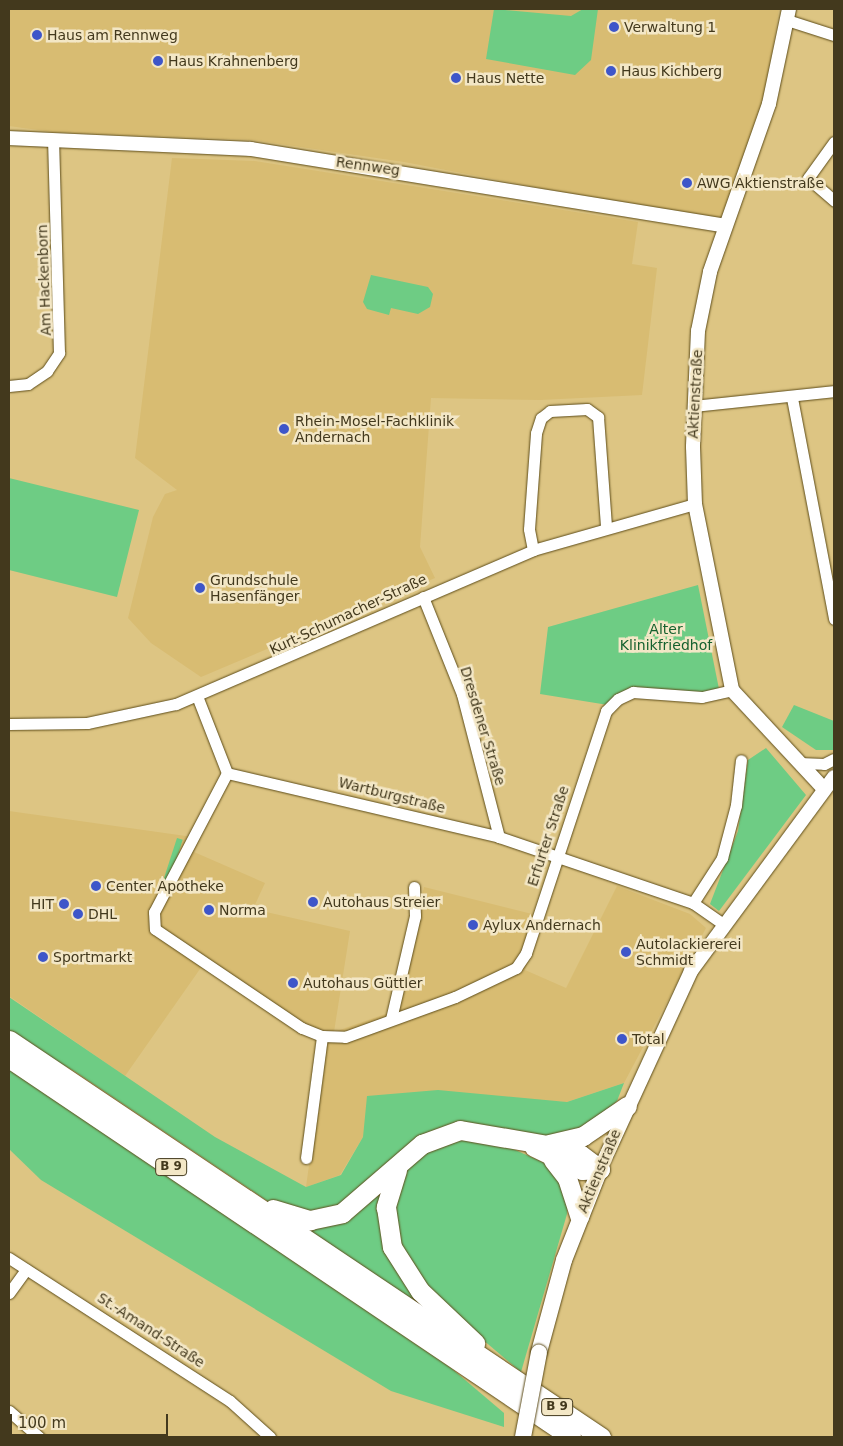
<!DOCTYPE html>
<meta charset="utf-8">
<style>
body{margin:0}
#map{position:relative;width:843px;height:1446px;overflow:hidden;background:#ddc583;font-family:"DejaVu Sans",sans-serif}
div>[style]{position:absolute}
.built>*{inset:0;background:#d8bc72}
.green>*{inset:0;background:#6ecc84;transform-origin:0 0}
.roads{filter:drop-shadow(0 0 1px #5d4c19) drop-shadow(0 0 1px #5d4c19)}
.minor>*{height:11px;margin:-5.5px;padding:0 5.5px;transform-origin:5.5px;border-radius:5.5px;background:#fff}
.tertiary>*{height:14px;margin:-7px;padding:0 7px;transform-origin:7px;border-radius:7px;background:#fff}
.secondary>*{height:16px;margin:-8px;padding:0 8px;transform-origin:8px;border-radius:8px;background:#fff}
.trunk>*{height:19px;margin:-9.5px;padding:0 9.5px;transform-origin:9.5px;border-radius:9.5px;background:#fff}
.bridges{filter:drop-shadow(0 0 1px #5d4c19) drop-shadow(0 0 1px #5d4c19)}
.secondary-bridge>*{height:16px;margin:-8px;padding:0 8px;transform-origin:8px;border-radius:8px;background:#fff}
.dots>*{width:14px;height:14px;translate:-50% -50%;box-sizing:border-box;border:2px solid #f3e7c6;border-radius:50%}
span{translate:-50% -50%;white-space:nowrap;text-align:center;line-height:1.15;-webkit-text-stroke:5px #f3e7c6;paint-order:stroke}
.shield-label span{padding:1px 4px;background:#f3e7c6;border:1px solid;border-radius:4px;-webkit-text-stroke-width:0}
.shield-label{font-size:12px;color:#43391d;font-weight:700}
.poi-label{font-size:14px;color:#43391d}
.left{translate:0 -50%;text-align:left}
.right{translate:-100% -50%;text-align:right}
.street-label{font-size:14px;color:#43391d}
.park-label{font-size:14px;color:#15612e}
.frame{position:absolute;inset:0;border:10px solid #43391d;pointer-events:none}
.scale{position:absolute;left:10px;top:1414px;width:158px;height:22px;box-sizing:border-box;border:2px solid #43391d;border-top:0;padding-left:6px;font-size:15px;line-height:18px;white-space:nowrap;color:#43391d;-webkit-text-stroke:4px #f3e7c6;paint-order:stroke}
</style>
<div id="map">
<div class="built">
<i style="clip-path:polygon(9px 9px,779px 9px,762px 114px,720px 222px,404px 162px,252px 140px,53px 132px,9px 126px)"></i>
<i style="clip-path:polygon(172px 158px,255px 161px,638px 222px,632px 264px,657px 268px,642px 395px,540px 400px,431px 398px,420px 547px,435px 578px,201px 677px,151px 643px,128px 618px,153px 517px,165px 494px,177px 490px,135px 458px)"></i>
<i style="clip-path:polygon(9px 811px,200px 838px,194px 852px,265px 883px,253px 909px,350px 931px,334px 1032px,397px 1010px,424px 887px,544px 917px,525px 970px,566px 988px,617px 886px,690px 914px,706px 928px,624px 1083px,567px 1102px,507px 1098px,363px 1137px,340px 1175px,306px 1187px,326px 1042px,333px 1032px,309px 1027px,207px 959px,125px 1076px,9px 996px)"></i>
</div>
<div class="green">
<i style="clip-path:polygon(494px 9px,571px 16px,583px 9px,598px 9px,591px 60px,575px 75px,486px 59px)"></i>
<i style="clip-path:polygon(371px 275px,428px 287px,433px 294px,430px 307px,418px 314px,391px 308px,389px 315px,367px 309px,363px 302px)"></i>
<i style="clip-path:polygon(9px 478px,139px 510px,117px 597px,9px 570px)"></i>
<i style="clip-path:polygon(698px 585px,719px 689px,702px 693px,632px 688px,608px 705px,540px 694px,548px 627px)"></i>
<i style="clip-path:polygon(794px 705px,834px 721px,833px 750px,816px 750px,782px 727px)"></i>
<i style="clip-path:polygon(766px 748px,806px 795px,719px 911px,710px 904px,738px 831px,748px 760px)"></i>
<i style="left:177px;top:838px;width:6px;height:55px;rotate:18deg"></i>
<i style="clip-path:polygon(9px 997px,215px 1137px,306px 1187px,341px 1175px,363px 1137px,367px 1096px,438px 1090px,567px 1102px,624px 1083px,617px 1101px,593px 1124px,546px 1139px,452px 1126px,352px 1202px,315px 1215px,269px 1202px,74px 1071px,9px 1034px)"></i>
<i style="clip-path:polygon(9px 1068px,451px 1368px,504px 1413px,504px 1427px,391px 1391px,41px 1180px,9px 1149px)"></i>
<i style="clip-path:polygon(488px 1138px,549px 1165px,568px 1196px,567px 1214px,521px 1372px,423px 1289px,392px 1228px,400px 1177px,412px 1161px,445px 1140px)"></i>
<i style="clip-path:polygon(384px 1184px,382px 1216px,432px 1314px,299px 1225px)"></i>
</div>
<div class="roads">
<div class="minor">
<i style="left:787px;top:20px;width:49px;rotate:17.7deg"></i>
<i style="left:834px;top:142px;width:44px;rotate:125.8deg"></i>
<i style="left:808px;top:178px;width:35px;rotate:41deg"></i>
<i style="left:9px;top:386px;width:19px;rotate:-6deg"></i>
<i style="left:28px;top:384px;width:23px;rotate:-34deg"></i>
<i style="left:47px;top:371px;width:22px;rotate:-56deg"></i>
<i style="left:59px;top:353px;width:212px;rotate:-91.6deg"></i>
<i style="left:792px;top:398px;width:225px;rotate:79.2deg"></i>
<i style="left:694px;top:406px;width:141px;rotate:-6.1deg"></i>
<i style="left:533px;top:550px;width:21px;rotate:-101deg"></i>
<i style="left:529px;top:529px;width:96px;rotate:-85.8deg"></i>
<i style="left:536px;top:433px;width:16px;rotate:-72deg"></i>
<i style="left:541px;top:418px;width:11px;rotate:-38deg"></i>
<i style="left:550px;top:411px;width:37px;rotate:-3deg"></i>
<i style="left:587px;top:409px;width:14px;rotate:36deg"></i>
<i style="left:598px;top:417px;width:110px;rotate:85.8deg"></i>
<i style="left:423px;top:597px;width:105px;rotate:68.1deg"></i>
<i style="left:462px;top:694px;width:148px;rotate:75.5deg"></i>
<i style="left:197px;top:696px;width:83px;rotate:68.7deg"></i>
<i style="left:9px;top:724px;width:78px;rotate:-0.7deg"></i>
<i style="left:87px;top:723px;width:91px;rotate:-12.1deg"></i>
<i style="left:176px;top:704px;width:389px;rotate:-23.3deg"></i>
<i style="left:533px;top:550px;width:168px;rotate:-15.9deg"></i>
<i style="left:799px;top:763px;width:25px;rotate:2deg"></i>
<i style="left:824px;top:764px;width:11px;rotate:-27deg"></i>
<i style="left:227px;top:773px;width:157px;rotate:117.7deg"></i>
<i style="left:154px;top:912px;width:17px;rotate:87deg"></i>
<i style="left:155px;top:929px;width:177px;rotate:34deg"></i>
<i style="left:302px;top:1028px;width:22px;rotate:22deg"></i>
<i style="left:322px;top:1036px;width:23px;rotate:2deg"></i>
<i style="left:345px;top:1037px;width:117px;rotate:-20deg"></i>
<i style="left:455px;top:997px;width:68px;rotate:-25.4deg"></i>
<i style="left:516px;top:968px;width:18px;rotate:-56deg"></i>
<i style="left:526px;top:953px;width:255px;rotate:-71.7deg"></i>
<i style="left:606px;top:711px;width:17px;rotate:-45deg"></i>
<i style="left:618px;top:699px;width:17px;rotate:-25deg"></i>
<i style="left:633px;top:692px;width:69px;rotate:4.1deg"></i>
<i style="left:702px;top:697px;width:31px;rotate:-13deg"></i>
<i style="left:227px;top:773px;width:279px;rotate:13.2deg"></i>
<i style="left:499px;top:837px;width:205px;rotate:18.8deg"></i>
<i style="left:693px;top:903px;width:35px;rotate:35deg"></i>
<i style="left:693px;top:903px;width:54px;rotate:-57.2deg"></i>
<i style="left:722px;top:858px;width:55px;rotate:-75.2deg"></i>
<i style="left:736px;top:805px;width:45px;rotate:-83.7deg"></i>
<i style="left:391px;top:1019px;width:106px;rotate:-76.9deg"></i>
<i style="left:415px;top:916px;width:29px;rotate:-92deg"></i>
<i style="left:306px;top:1158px;width:123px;rotate:-82.5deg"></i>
<i style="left:9px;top:1258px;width:263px;rotate:32.9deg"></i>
<i style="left:230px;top:1401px;width:54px;rotate:42deg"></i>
<i style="left:9px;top:1293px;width:29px;rotate:-54deg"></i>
<i style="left:9px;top:1411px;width:40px;rotate:41deg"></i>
</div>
<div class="tertiary">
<i style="left:789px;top:9px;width:97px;rotate:101.9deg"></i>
<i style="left:769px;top:104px;width:178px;rotate:109.4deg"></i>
<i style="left:710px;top:272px;width:60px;rotate:101.5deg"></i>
<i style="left:698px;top:331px;width:116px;rotate:92.5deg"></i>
<i style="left:693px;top:447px;width:57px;rotate:88deg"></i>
<i style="left:695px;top:504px;width:190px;rotate:78.7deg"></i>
<i style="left:732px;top:690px;width:135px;rotate:47.1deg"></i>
<i style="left:9px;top:138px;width:242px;rotate:2.6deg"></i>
<i style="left:251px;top:149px;width:479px;rotate:9.2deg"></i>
<i style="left:600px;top:1169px;width:218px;rotate:-65.3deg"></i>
<i style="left:691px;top:971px;width:241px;rotate:-53.6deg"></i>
</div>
<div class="secondary">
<i style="left:539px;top:1352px;width:95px;rotate:-74.8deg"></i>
<i style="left:564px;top:1260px;width:98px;rotate:-68.4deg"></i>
</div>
<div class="trunk">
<i style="left:9px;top:1040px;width:713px;rotate:33.85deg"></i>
<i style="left:9px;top:1058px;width:678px;rotate:33.99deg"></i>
<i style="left:549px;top:1144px;width:35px;rotate:-13deg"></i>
<i style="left:583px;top:1136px;width:53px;rotate:-34.3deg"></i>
<i style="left:534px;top:1147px;width:53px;rotate:25.6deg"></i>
<i style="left:582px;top:1170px;width:18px;rotate:-3deg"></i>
<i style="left:553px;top:1160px;width:23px;rotate:52deg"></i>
<i style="left:567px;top:1178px;width:40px;rotate:72deg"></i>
<i style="left:397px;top:1170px;width:39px;rotate:107deg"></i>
<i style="left:386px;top:1207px;width:40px;rotate:81.5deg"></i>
<i style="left:392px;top:1247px;width:52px;rotate:57.5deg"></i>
<i style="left:420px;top:1291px;width:76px;rotate:43.4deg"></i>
<i style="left:273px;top:1209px;width:39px;rotate:17deg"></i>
<i style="left:310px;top:1220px;width:33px;rotate:-12deg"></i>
<i style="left:342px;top:1213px;width:106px;rotate:-40.8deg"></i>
<i style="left:422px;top:1144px;width:40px;rotate:-20.2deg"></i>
<i style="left:460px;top:1130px;width:89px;rotate:9.7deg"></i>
<i style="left:548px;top:1145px;width:33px;rotate:16deg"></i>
<i style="left:580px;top:1154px;width:25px;rotate:37deg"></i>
</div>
</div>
<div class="bridges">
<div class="secondary-bridge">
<i style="left:523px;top:1437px;width:86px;rotate:-79.3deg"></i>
</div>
</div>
<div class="dots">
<i style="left:614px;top:27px;background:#3e56c9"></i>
<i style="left:37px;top:35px;background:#3e56c9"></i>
<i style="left:158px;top:61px;background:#3e56c9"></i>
<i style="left:611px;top:71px;background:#3e56c9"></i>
<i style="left:456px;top:78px;background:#3e56c9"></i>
<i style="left:687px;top:183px;background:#3e56c9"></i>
<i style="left:284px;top:429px;background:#3e56c9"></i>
<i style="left:200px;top:588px;background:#3e56c9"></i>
<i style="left:96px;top:886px;background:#3e56c9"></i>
<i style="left:313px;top:902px;background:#3e56c9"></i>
<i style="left:64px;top:904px;background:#3e56c9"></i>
<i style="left:209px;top:910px;background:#3e56c9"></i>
<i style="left:78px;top:914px;background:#3e56c9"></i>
<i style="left:473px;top:925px;background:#3e56c9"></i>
<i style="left:626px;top:952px;background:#3e56c9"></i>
<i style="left:43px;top:957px;background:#3e56c9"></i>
<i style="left:293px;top:983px;background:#3e56c9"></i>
<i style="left:622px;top:1039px;background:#3e56c9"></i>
</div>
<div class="shield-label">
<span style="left:171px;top:1167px">B 9</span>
<span style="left:557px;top:1407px">B 9</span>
</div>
<div class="poi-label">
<span class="left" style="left:624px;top:27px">Verwaltung 1</span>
<span class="left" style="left:47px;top:35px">Haus am Rennweg</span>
<span class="left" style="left:168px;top:61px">Haus Krahnenberg</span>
<span class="left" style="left:621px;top:71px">Haus Kichberg</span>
<span class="left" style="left:466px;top:78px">Haus Nette</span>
<span class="left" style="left:697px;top:183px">AWG Aktienstraße</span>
<span class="left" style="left:295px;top:429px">Rhein-Mosel-Fachklinik<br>Andernach</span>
<span class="left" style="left:210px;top:588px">Grundschule<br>Hasenfänger</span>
<span class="left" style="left:106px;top:886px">Center Apotheke</span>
<span class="left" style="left:323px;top:902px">Autohaus Streier</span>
<span class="right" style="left:54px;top:904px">HIT</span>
<span class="left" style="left:219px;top:910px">Norma</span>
<span class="left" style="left:88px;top:914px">DHL</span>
<span class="left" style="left:483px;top:925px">Aylux Andernach</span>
<span class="left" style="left:636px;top:952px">Autolackiererei<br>Schmidt</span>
<span class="left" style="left:53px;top:957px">Sportmarkt</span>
<span class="left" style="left:303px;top:983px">Autohaus Güttler</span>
<span class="left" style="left:632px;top:1039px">Total</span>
</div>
<div class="street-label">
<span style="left:368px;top:166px;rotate:8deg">Rennweg</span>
<span style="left:44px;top:280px;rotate:-92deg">Am Hackenborn</span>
<span style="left:695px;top:394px;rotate:-87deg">Aktienstraße</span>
<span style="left:348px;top:614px;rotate:-25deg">Kurt-Schumacher-Straße</span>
<span style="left:483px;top:726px;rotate:73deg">Dresdener Straße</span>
<span style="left:392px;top:795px;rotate:14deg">Wartburgstraße</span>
<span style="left:548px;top:836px;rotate:-72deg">Erfurter Straße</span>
<span style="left:599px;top:1171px;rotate:-67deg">Aktienstraße</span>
<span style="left:151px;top:1330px;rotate:33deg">St.-Amand-Straße</span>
</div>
<div class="park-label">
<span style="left:666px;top:637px">Alter<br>Klinikfriedhof</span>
</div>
<div class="frame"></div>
<div class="scale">100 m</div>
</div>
